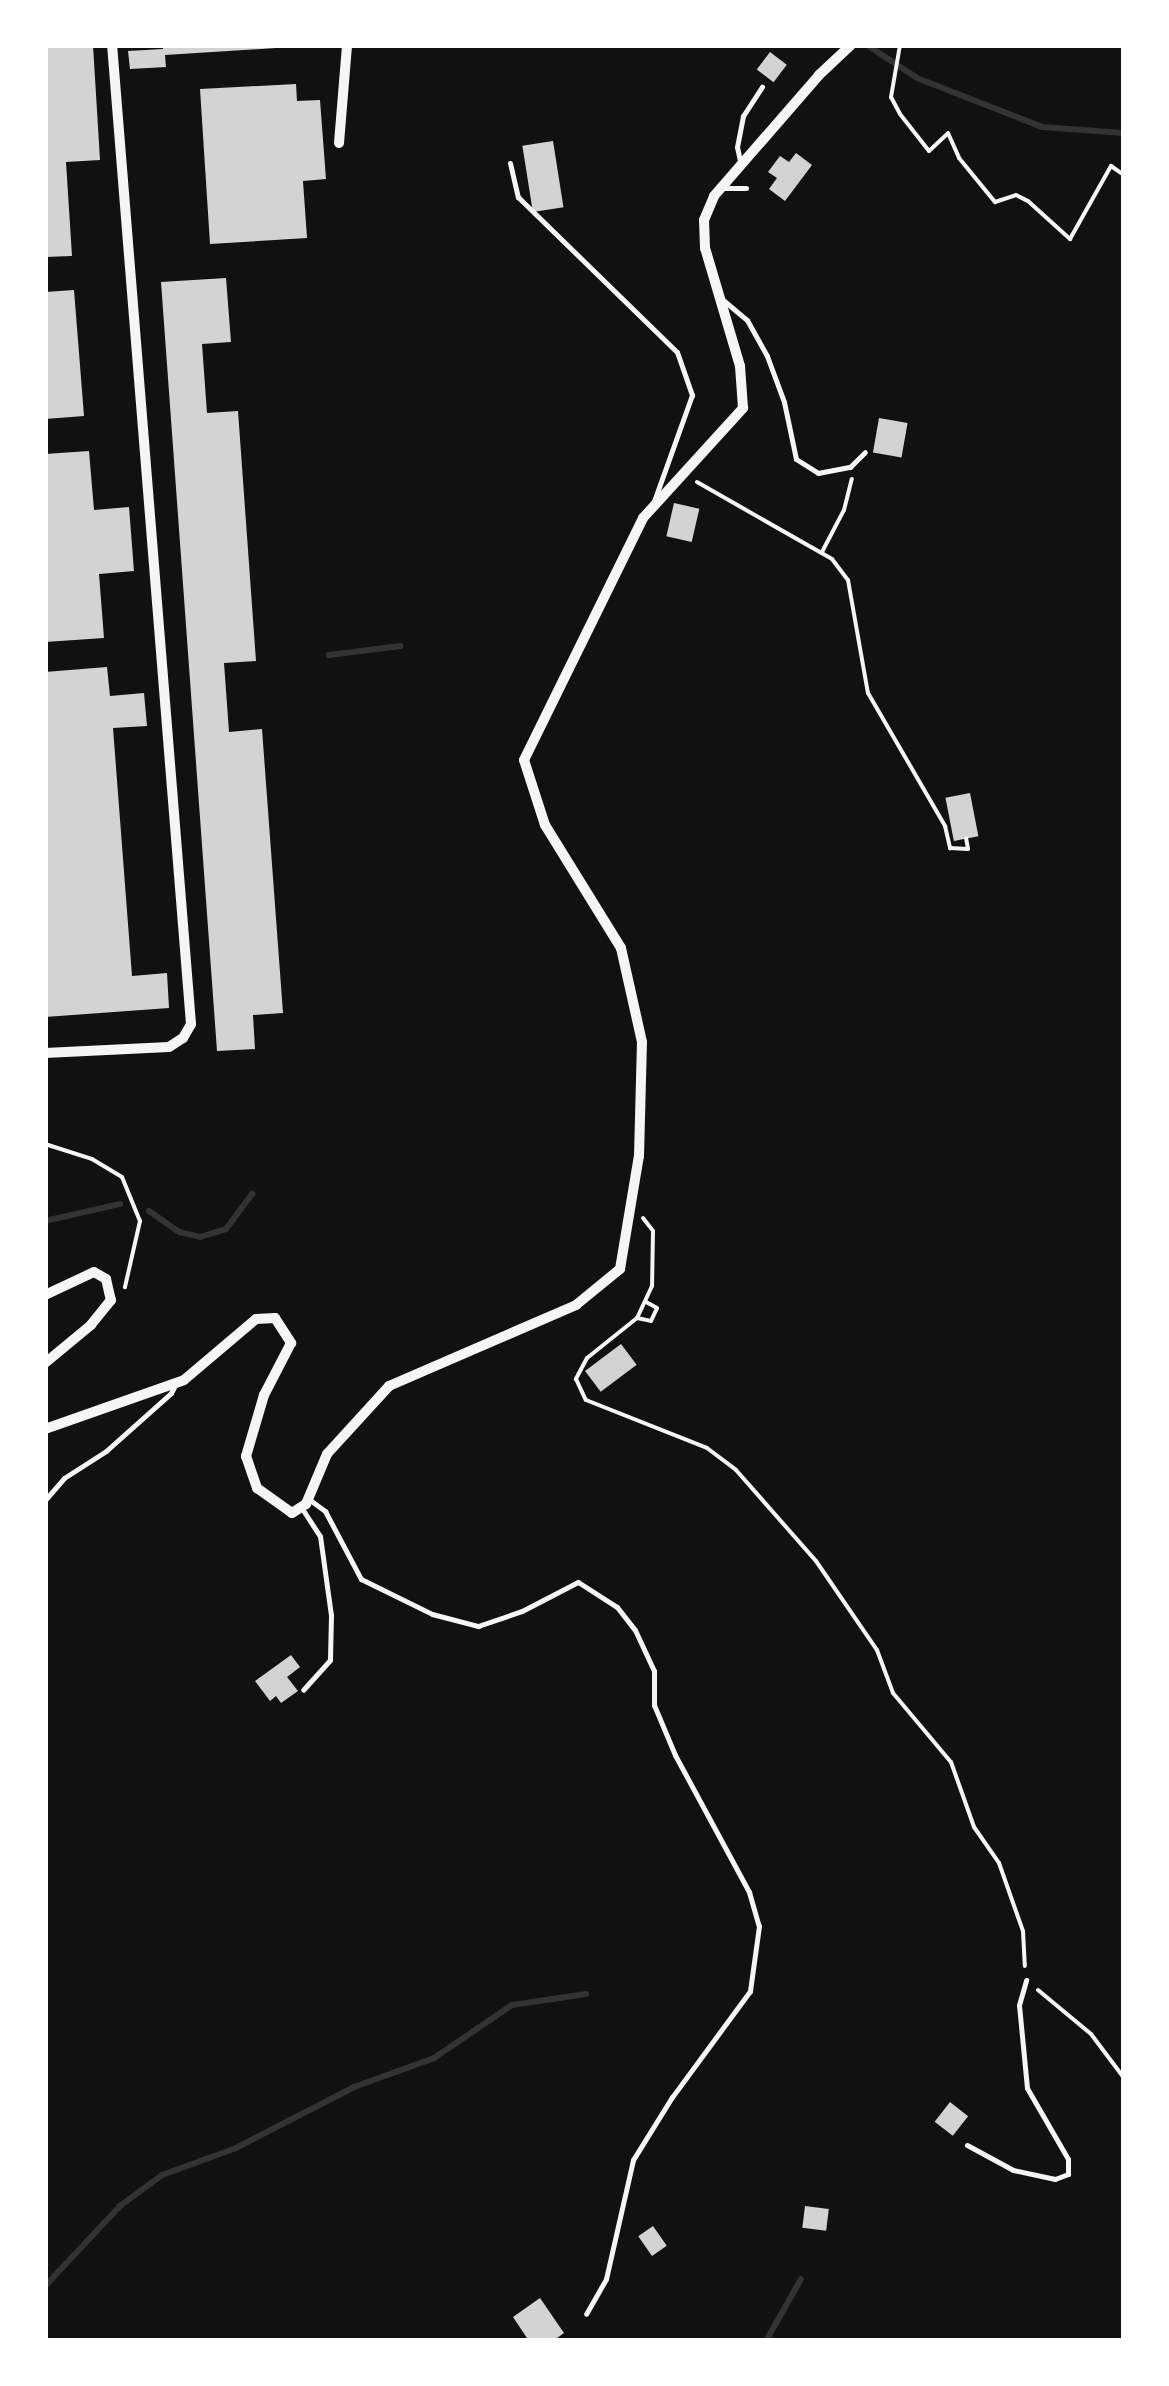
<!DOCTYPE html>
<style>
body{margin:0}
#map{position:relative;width:1169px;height:2386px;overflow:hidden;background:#111;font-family:"DM Sans",sans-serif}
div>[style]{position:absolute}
.stream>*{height:6px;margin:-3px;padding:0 3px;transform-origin:3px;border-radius:3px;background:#333}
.building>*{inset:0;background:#d3d3d3;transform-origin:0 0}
.path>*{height:4px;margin:-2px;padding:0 2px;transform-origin:2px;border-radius:2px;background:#f5f5f5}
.service>*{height:5px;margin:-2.5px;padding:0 2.5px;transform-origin:2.5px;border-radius:2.5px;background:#f5f5f5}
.minor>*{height:10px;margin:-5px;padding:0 5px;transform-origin:5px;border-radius:5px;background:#f5f5f5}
span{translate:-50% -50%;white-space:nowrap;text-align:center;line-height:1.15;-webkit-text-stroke:9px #fff;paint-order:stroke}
.frame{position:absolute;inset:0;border:48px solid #fff;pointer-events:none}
</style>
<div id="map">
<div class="stream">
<i style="left:870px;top:47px;width:56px;rotate:33.4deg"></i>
<i style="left:917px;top:78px;width:134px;rotate:21.4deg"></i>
<i style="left:1042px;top:127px;width:82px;rotate:4.2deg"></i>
<i style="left:329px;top:655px;width:72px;rotate:-7.2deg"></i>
<i style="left:149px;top:1211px;width:37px;rotate:35deg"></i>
<i style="left:179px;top:1232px;width:22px;rotate:13deg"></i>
<i style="left:200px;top:1237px;width:27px;rotate:-17deg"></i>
<i style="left:226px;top:1229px;width:44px;rotate:-53.4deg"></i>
<i style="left:45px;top:1221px;width:77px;rotate:-12.8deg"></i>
<i style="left:45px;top:2286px;width:110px;rotate:-46.8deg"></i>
<i style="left:120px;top:2206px;width:52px;rotate:-36.4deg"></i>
<i style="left:162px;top:2175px;width:79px;rotate:-20deg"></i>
<i style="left:236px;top:2148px;width:133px;rotate:-27.3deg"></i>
<i style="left:354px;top:2087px;width:85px;rotate:-19.9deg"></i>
<i style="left:434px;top:2058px;width:94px;rotate:-34.2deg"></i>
<i style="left:512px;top:2005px;width:75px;rotate:-8.5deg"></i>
<i style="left:766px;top:2341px;width:71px;rotate:-60.6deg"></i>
</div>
<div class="building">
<i style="clip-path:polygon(45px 45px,93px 45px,100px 160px,66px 162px,72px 256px,45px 257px)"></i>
<i style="clip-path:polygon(163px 45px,276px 45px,276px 48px,165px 55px,166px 67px,130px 69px,128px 51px,163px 49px)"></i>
<i style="left:770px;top:52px;width:21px;height:22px;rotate:37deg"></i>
<i style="clip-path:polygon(296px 84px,297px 101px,320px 100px,326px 179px,303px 181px,307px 238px,210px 244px,200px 89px)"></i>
<i style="left:553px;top:141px;width:67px;height:31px;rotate:81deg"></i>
<i style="clip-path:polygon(796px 153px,812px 165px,785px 201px,769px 189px,777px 178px,768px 172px,780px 156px,789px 162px)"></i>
<i style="clip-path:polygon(226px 278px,231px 342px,202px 344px,207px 413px,238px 411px,256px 661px,224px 663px,229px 732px,262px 729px,283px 1013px,253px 1015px,255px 1049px,217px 1051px,161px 282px)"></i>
<i style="clip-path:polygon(74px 290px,84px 416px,45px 419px,45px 292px)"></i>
<i style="left:879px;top:418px;width:29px;height:35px;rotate:10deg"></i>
<i style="clip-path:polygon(89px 451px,94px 510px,129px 507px,134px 571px,99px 574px,104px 638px,45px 642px,45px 454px)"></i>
<i style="left:674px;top:503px;width:26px;height:34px;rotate:13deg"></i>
<i style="clip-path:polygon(107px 667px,110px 696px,144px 693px,147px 726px,113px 728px,132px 976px,167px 973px,169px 1008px,45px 1017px,45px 672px)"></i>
<i style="left:970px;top:793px;width:44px;height:25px;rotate:79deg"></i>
<i style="left:621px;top:1344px;width:26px;height:45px;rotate:53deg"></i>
<i style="clip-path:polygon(291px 1655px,300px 1667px,287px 1677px,298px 1691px,281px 1703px,276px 1696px,270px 1701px,255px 1681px)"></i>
<i style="left:950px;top:2102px;width:23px;height:25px;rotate:38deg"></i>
<i style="left:805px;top:2206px;width:24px;height:22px;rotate:7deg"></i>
<i style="left:653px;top:2226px;width:24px;height:18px;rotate:55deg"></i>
<i style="clip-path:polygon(540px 2298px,564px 2333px,553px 2341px,529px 2341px,513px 2317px)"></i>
</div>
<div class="path">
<i style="left:900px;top:45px;width:53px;rotate:99.8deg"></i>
<i style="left:891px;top:97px;width:19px;rotate:62deg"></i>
<i style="left:900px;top:114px;width:47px;rotate:51.9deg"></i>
<i style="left:929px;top:151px;width:26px;rotate:-43deg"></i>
<i style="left:948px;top:133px;width:27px;rotate:66deg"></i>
<i style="left:959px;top:158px;width:57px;rotate:50.7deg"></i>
<i style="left:995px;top:202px;width:22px;rotate:-18deg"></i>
<i style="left:1016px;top:195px;width:13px;rotate:27deg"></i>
<i style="left:1028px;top:201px;width:57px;rotate:42.1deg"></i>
<i style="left:1070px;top:239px;width:84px;rotate:-60.7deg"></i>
<i style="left:1111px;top:166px;width:16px;rotate:35deg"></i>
<i style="left:697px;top:482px;width:155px;rotate:29.7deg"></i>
<i style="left:832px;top:559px;width:26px;rotate:53deg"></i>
<i style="left:848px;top:580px;width:115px;rotate:80deg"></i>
<i style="left:868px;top:693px;width:154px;rotate:59.9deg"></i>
<i style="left:945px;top:826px;width:23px;rotate:77deg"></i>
<i style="left:950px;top:848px;width:18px;rotate:3deg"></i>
<i style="left:968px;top:849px;width:11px;rotate:-100deg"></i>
<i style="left:822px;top:552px;width:47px;rotate:-62.4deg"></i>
<i style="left:844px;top:510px;width:32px;rotate:-76deg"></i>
<i style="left:45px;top:1144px;width:49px;rotate:17.7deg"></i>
<i style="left:92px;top:1159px;width:35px;rotate:31deg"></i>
<i style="left:122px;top:1177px;width:48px;rotate:67.8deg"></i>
<i style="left:140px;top:1221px;width:68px;rotate:102.8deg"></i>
<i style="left:643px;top:1218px;width:16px;rotate:52deg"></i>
<i style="left:653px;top:1231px;width:55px;rotate:91deg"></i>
<i style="left:652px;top:1286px;width:35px;rotate:115deg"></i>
<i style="left:637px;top:1318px;width:64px;rotate:141.3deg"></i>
<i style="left:587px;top:1358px;width:24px;rotate:118deg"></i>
<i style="left:576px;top:1379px;width:23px;rotate:65deg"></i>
<i style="left:586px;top:1400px;width:130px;rotate:21.6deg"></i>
<i style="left:707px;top:1448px;width:36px;rotate:37deg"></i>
<i style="left:736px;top:1470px;width:121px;rotate:48.7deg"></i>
<i style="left:816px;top:1561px;width:108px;rotate:55.6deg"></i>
<i style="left:877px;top:1650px;width:46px;rotate:69.6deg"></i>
<i style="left:893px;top:1693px;width:90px;rotate:50deg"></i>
<i style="left:951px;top:1762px;width:69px;rotate:70.5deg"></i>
<i style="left:974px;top:1827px;width:44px;rotate:55.2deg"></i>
<i style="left:999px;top:1863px;width:72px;rotate:70.6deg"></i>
<i style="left:1023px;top:1931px;width:35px;rotate:87deg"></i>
<i style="left:637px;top:1318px;width:14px;rotate:12deg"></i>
<i style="left:651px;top:1321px;width:14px;rotate:-65deg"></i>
<i style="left:657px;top:1308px;width:13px;rotate:-151deg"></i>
<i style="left:1038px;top:1990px;width:69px;rotate:39.7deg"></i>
<i style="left:1091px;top:2034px;width:55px;rotate:53.1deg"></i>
</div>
<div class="service">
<i style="left:740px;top:161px;width:14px;rotate:-102deg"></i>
<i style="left:737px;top:147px;width:32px;rotate:-79deg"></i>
<i style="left:743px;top:116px;width:35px;rotate:-57deg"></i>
<i style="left:510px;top:163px;width:35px;rotate:77deg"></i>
<i style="left:518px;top:197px;width:222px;rotate:44.3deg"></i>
<i style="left:677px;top:352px;width:46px;rotate:70.8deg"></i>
<i style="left:692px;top:395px;width:113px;rotate:109.7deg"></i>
<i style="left:725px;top:188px;width:21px"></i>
<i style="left:723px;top:300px;width:31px;rotate:40deg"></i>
<i style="left:747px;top:320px;width:41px;rotate:60.9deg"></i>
<i style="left:767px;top:356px;width:49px;rotate:69.7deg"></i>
<i style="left:784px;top:402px;width:58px;rotate:78.1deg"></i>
<i style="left:796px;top:459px;width:26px;rotate:32deg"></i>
<i style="left:818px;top:473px;width:33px;rotate:-11deg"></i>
<i style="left:850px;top:467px;width:21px;rotate:-45deg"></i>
<i style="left:45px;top:1500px;width:29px;rotate:-49deg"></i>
<i style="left:64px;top:1478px;width:50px;rotate:-32.7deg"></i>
<i style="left:106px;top:1451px;width:87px;rotate:-41.7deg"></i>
<i style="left:171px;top:1393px;width:9px;rotate:-63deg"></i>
<i style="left:310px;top:1500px;width:19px;rotate:36deg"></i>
<i style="left:325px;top:1511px;width:77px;rotate:62.1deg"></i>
<i style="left:361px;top:1579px;width:79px;rotate:26.2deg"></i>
<i style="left:432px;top:1614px;width:48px;rotate:14.6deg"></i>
<i style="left:478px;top:1626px;width:46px;rotate:-18.8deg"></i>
<i style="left:522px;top:1611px;width:63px;rotate:-27.4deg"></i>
<i style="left:578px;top:1582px;width:46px;rotate:32.7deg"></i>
<i style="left:617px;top:1607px;width:29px;rotate:52deg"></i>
<i style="left:635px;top:1630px;width:45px;rotate:65.1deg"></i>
<i style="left:654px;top:1671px;width:34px;rotate:90deg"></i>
<i style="left:654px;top:1705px;width:54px;rotate:67.2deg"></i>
<i style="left:675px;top:1755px;width:156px;rotate:61.6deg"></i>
<i style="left:749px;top:1892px;width:35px;rotate:74deg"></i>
<i style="left:759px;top:1926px;width:66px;rotate:97.9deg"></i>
<i style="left:750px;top:1991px;width:132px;rotate:126.3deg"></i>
<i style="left:672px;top:2097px;width:74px;rotate:121.8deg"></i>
<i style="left:633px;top:2160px;width:122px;rotate:102.8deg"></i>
<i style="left:606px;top:2279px;width:40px;rotate:119.7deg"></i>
<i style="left:301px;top:1507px;width:35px;rotate:57deg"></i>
<i style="left:320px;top:1536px;width:80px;rotate:82.1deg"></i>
<i style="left:331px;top:1615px;width:45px;rotate:91.3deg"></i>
<i style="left:330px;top:1660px;width:40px;rotate:132deg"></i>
<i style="left:967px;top:2145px;width:52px;rotate:28.5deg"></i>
<i style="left:1013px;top:2170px;width:43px;rotate:12.1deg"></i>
<i style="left:1055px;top:2179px;width:14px;rotate:-21deg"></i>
<i style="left:1068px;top:2174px;width:15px;rotate:-90deg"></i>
<i style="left:1068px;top:2159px;width:82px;rotate:-120deg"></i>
<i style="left:1027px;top:2088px;width:83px;rotate:-95.5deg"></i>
<i style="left:1019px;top:2005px;width:26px;rotate:-74deg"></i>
</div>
<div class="minor">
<i style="left:339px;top:143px;width:98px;rotate:-85.3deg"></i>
<i style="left:45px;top:1053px;width:124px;rotate:-2.8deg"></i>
<i style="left:169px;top:1047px;width:17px;rotate:-33deg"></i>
<i style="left:183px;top:1038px;width:16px;rotate:-60deg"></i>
<i style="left:191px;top:1024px;width:982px;rotate:-94.61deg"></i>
<i style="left:45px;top:1295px;width:54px;rotate:-25.1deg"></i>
<i style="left:94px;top:1272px;width:14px;rotate:30deg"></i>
<i style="left:106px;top:1279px;width:22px;rotate:77deg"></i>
<i style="left:111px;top:1300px;width:32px;rotate:129deg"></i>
<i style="left:91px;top:1325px;width:60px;rotate:140.4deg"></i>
<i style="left:45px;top:1429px;width:147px;rotate:-19.4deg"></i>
<i style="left:184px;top:1380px;width:94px;rotate:-40.3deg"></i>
<i style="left:256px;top:1319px;width:19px;rotate:-3deg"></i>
<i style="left:275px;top:1318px;width:30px;rotate:57deg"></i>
<i style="left:291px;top:1343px;width:59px;rotate:117.4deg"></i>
<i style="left:264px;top:1395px;width:64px;rotate:106.4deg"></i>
<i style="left:246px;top:1456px;width:34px;rotate:71deg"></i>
<i style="left:257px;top:1488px;width:43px;rotate:35.5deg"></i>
<i style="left:292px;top:1513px;width:17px;rotate:-33deg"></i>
<i style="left:306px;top:1504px;width:54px;rotate:-67.2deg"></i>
<i style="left:327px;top:1454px;width:92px;rotate:-47.6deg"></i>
<i style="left:389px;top:1386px;width:204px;rotate:-23.4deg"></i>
<i style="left:576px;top:1305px;width:57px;rotate:-39.3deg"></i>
<i style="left:620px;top:1269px;width:115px;rotate:-80.5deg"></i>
<i style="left:639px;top:1156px;width:114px;rotate:-88.5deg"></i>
<i style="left:642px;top:1042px;width:96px;rotate:-102.6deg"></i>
<i style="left:621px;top:948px;width:145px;rotate:-121.7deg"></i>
<i style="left:545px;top:825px;width:68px;rotate:-107.9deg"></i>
<i style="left:524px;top:760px;width:270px;rotate:-63.8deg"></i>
<i style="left:643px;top:518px;width:149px;rotate:-47.7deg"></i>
<i style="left:743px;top:408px;width:42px;rotate:-94.1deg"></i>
<i style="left:740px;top:366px;width:123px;rotate:-106.5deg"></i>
<i style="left:705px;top:248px;width:28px;rotate:-92deg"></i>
<i style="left:704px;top:220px;width:26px;rotate:-67deg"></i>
<i style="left:714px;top:196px;width:160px;rotate:-49deg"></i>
<i style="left:819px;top:75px;width:44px;rotate:-43.2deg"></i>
</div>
<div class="frame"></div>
</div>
